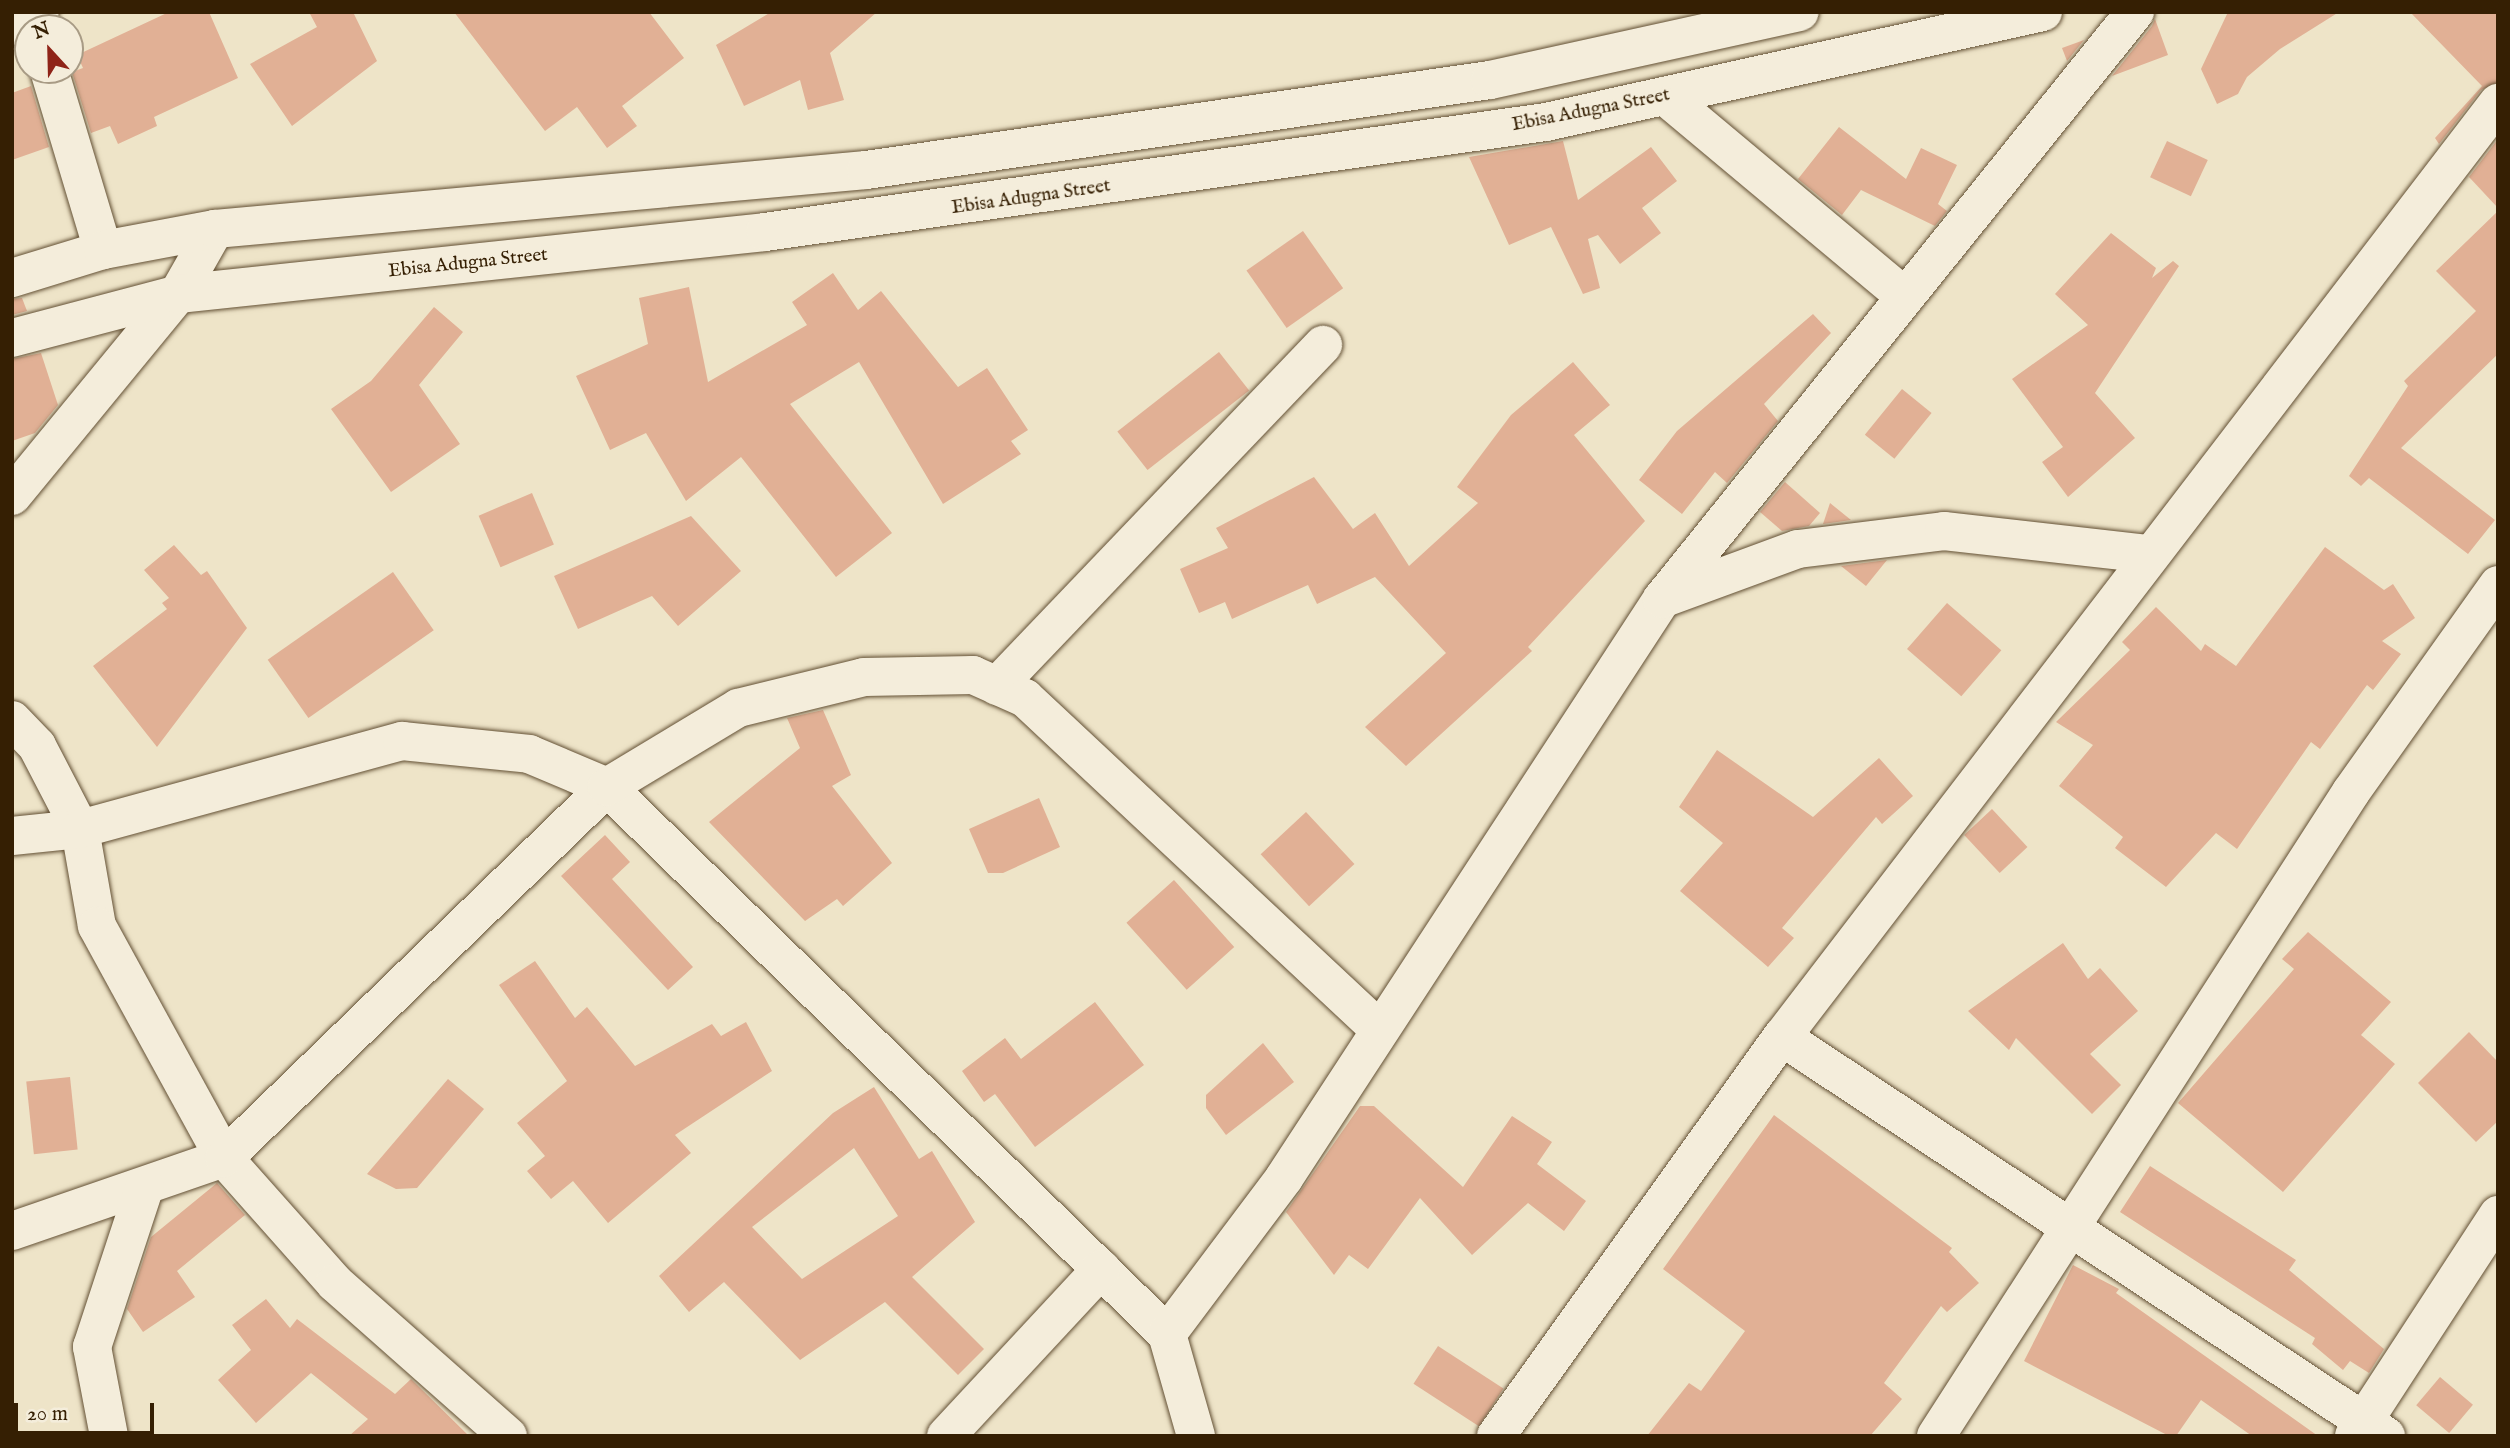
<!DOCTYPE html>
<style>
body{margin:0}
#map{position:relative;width:2510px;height:1448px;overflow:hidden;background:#eee4c8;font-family:"IM FELL English",serif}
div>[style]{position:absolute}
.building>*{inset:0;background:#e1b095;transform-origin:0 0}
.roads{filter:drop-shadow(0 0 2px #635034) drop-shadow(0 0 2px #635034)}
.street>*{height:38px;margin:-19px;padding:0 19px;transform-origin:19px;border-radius:19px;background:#f4eddb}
.secondary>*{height:38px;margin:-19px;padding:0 19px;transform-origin:19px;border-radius:19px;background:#f4eddb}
span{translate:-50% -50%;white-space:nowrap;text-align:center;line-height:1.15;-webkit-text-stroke:5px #f4eddb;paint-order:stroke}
.street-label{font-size:19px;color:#351f03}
.frame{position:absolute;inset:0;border:14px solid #351f03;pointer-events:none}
.north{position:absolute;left:14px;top:14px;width:70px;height:70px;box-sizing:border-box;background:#f4eddb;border:2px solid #a89b85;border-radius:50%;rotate:338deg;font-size:19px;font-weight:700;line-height:28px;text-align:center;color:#351f03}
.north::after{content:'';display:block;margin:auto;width:24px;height:32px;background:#8f2418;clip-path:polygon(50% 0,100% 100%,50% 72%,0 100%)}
.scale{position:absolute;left:14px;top:1403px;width:140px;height:32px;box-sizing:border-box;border:4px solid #351f03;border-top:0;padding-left:9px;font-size:21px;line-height:24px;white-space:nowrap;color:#351f03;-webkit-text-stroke:5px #f4eddb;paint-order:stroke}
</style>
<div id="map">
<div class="building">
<i style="clip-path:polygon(169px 12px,209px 12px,238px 78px,154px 117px,157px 126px,118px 144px,110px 126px,91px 133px,72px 72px,83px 68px,77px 55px)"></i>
<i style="clip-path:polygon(309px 12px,353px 12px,377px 61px,292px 126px,250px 64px,317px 27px)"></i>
<i style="clip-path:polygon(454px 12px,649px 12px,684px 58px,622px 106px,637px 126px,607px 148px,577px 107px,545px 131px)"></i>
<i style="clip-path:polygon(771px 12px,877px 12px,830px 53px,844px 100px,808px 110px,800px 80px,744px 106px,716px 45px)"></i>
<i style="clip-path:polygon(2228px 12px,2339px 12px,2280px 49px,2247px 77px,2238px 94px,2217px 104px,2201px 69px)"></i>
<i style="clip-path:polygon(2410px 12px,2498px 12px,2498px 82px,2481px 90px,2439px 144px,2435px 138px,2482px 86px)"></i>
<i style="clip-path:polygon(2155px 19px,2168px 55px,2112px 76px,2152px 26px)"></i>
<i style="clip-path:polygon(2084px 40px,2067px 61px,2062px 48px)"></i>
<i style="clip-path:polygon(31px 86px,49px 147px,12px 160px,12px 93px)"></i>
<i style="clip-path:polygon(1839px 127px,1906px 179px,1921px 148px,1957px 165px,1938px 204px,1947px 211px,1935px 226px,1861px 190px,1842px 215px,1798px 179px)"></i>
<i style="clip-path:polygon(2498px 139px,2498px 208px,2469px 177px)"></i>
<i style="clip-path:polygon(1563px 141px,1578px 200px,1651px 147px,1677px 181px,1642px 208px,1661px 233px,1620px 264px,1598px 235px,1588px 239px,1600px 288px,1583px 294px,1551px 227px,1509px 245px,1469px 157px)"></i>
<i style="left:2167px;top:141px;width:45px;height:40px;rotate:25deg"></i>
<i style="clip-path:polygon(2498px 211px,2498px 354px,2401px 448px,2495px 520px,2468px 554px,2369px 478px,2361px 486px,2349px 476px,2408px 386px,2404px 381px,2476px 311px,2436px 271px)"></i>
<i style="left:1303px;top:231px;width:70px;height:69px;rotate:55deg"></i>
<i style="clip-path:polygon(2111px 233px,2156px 268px,2152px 278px,2173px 261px,2179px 266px,2095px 393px,2135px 438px,2068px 497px,2042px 462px,2063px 447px,2012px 379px,2088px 325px,2055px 294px)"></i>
<i style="clip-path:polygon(833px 273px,858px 310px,881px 291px,958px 387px,987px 368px,1028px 430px,1011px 441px,1021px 454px,943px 504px,859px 362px,790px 404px,892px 533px,836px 577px,741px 457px,686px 501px,646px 433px,610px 450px,576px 376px,648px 344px,639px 298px,689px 287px,708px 382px,807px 325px,792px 302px)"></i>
<i style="clip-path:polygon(22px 298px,27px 311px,12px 315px,12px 299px)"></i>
<i style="clip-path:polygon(434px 307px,463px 332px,419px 385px,460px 444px,391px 492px,331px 409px,371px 381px)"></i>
<i style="clip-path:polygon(1813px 314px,1831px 333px,1764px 404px,1778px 421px,1727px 483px,1715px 472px,1682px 514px,1639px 480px,1677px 431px)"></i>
<i style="left:1219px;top:352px;width:49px;height:129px;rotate:52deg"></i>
<i style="clip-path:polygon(41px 353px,58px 405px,35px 433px,12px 441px,12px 359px)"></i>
<i style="clip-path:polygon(1573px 362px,1610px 405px,1574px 435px,1645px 521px,1528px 647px,1532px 651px,1406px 766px,1365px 727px,1446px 653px,1375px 577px,1317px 604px,1308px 585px,1232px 619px,1225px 602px,1199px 613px,1180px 569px,1228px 548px,1216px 528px,1314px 477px,1353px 529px,1375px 513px,1409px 566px,1478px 503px,1457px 487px,1511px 415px)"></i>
<i style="left:1902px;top:389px;width:38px;height:59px;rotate:39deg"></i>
<i style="clip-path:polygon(1785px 482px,1820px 513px,1809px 526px,1782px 531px,1760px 512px)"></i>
<i style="left:532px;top:493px;width:56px;height:58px;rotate:67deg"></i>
<i style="clip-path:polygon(1830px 503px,1851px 520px,1823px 524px)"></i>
<i style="clip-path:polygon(691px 516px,741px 571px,678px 626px,652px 596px,578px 629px,554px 576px)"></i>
<i style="clip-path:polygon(174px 545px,201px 575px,207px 571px,247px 628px,157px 747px,93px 666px,167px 609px,162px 603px,169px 598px,144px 570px)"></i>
<i style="clip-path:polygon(2325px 547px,2384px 590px,2393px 584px,2415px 618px,2382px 641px,2401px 654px,2373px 690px,2367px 685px,2320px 749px,2311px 742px,2237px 849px,2216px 833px,2166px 887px,2115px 848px,2123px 837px,2059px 786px,2093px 745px,2056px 722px,2130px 650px,2122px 642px,2156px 607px,2201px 651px,2205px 644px,2236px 666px)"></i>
<i style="clip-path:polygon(1887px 560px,1866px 586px,1841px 566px)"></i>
<i style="left:393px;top:572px;width:71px;height:153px;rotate:55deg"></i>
<i style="left:1947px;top:603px;width:72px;height:61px;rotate:41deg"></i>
<i style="clip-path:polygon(823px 710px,851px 775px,832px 786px,892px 863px,843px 906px,837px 899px,805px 921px,709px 822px,800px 748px,787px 718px)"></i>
<i style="clip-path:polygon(1717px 750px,1813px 817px,1879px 758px,1913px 796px,1882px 824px,1876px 817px,1782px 928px,1794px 938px,1768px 967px,1680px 891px,1723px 843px,1679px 807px)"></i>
<i style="clip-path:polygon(1039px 798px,1060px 847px,1003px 873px,988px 873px,969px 829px)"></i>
<i style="left:1992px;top:809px;width:52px;height:38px;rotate:47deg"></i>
<i style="left:1306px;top:812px;width:71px;height:62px;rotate:47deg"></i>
<i style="clip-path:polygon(605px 835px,630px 862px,612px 879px,693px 967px,668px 990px,561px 876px)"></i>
<i style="left:1174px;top:880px;width:90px;height:64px;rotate:48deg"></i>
<i style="clip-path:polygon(2308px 932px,2391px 1002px,2361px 1035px,2395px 1064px,2283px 1192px,2178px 1103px,2294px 969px,2282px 959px)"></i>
<i style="clip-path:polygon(2063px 943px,2088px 979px,2100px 968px,2138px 1011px,2090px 1054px,2121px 1085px,2092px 1114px,2016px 1038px,2009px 1050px,1968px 1011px)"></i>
<i style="clip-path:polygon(535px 961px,575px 1018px,587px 1007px,635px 1066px,712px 1024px,721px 1036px,746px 1022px,772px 1071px,675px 1135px,691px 1153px,608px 1223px,573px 1181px,551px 1199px,527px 1171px,545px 1156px,517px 1123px,567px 1081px,499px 985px)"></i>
<i style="clip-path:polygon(1095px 1002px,1144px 1065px,1035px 1147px,995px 1094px,984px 1102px,962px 1071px,1005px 1038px,1021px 1059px)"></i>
<i style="clip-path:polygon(2469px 1032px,2498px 1062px,2498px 1121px,2476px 1142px,2418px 1083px)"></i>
<i style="clip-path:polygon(1263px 1043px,1294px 1082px,1226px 1135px,1206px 1108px,1206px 1095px)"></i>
<i style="left:70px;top:1077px;width:73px;height:44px;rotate:84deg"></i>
<i style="clip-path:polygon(448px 1079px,484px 1109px,417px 1188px,396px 1189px,367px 1174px)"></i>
<i style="clip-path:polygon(evenodd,874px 1087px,919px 1159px,932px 1151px,975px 1222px,912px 1277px,984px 1349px,958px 1375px,885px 1302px,800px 1360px,724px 1282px,689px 1312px,659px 1276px,833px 1113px,874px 1087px,854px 1148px,898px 1216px,802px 1279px,752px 1227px,854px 1148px)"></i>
<i style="clip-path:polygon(1360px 1106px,1374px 1106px,1463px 1187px,1512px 1116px,1552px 1142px,1537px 1164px,1586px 1201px,1564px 1231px,1528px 1203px,1472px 1255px,1420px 1198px,1368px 1269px,1349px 1255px,1334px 1275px,1286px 1212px)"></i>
<i style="clip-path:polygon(1774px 1115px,1952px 1248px,1949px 1252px,1979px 1283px,1947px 1312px,1941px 1306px,1884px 1383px,1902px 1399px,1870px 1436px,1647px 1436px,1689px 1383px,1701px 1391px,1745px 1331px,1663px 1269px)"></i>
<i style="clip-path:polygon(2150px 1166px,2296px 1260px,2289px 1270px,2384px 1349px,2369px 1373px,2350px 1361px,2343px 1370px,2312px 1344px,2315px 1338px,2120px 1212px)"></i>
<i style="clip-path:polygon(217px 1183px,245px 1215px,177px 1271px,195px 1297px,143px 1332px,127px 1309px,151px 1237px)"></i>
<i style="clip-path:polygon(2073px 1265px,2119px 1289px,2116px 1293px,2318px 1436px,2252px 1436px,2201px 1400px,2176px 1436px,2169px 1436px,2024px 1361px)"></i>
<i style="clip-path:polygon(266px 1299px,290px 1328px,297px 1319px,395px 1394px,411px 1379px,469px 1436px,349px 1436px,368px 1419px,311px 1373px,256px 1423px,218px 1380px,251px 1350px,232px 1325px)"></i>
<i style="left:1438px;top:1346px;width:78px;height:45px;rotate:33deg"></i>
<i style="left:2440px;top:1377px;width:43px;height:37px;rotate:40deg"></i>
</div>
<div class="roads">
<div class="street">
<i style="left:49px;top:70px;width:188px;rotate:73.3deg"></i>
<i style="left:1665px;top:96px;width:313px;rotate:39.9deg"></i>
<i style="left:12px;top:496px;width:261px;rotate:-50.6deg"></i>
<i style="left:178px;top:294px;width:75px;rotate:-60.4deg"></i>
<i style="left:1662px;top:599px;width:145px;rotate:-20.2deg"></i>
<i style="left:1798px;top:549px;width:147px;rotate:-7deg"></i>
<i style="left:1944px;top:531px;width:207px;rotate:6.4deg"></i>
<i style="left:997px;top:686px;width:472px;rotate:-46.3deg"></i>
<i style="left:12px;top:720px;width:36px;rotate:46deg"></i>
<i style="left:37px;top:746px;width:93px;rotate:62.6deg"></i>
<i style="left:80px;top:829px;width:98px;rotate:80.1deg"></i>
<i style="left:97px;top:926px;width:264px;rotate:61.3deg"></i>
<i style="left:224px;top:1158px;width:167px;rotate:48.4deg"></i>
<i style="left:335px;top:1283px;width:231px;rotate:41.5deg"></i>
<i style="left:12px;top:836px;width:68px;rotate:-5.9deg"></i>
<i style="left:80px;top:829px;width:334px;rotate:-15.3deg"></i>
<i style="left:402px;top:741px;width:128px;rotate:5.8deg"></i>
<i style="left:529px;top:754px;width:85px;rotate:22.9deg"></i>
<i style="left:607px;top:787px;width:783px;rotate:44.33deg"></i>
<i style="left:1167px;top:1334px;width:106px;rotate:74.1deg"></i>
<i style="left:1782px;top:1037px;width:724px;rotate:33.45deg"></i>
<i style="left:12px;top:1231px;width:224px;rotate:-19deg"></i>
<i style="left:224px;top:1158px;width:533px;rotate:-44.09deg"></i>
<i style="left:607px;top:787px;width:153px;rotate:-31.1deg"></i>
<i style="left:738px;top:708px;width:130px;rotate:-13.8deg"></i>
<i style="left:864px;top:677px;width:109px;rotate:-1.1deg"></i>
<i style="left:973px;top:675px;width:57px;rotate:23.9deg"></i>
<i style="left:1025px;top:698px;width:485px;rotate:43.1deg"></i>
<i style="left:1167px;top:1334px;width:195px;rotate:-53.1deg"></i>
<i style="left:1284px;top:1178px;width:691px;rotate:-56.86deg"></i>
<i style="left:1662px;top:599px;width:754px;rotate:-51.14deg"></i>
<i style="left:109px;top:1436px;width:91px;rotate:-100.8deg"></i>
<i style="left:92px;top:1347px;width:169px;rotate:-71.8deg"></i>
<i style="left:946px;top:1436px;width:228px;rotate:-47.1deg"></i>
<i style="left:1496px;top:1436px;width:491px;rotate:-54.4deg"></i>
<i style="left:1782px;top:1037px;width:1177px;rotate:-52.53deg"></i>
<i style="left:1936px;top:1436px;width:766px;rotate:-57.2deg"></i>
<i style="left:2351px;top:792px;width:254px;rotate:-54.6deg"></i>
<i style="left:2354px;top:1436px;width:264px;rotate:-56.9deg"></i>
</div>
<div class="secondary">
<i style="left:12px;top:26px;width:31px;rotate:-27deg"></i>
<i style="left:12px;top:278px;width:95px;rotate:-17.1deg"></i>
<i style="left:103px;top:250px;width:114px;rotate:-10.6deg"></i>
<i style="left:215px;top:229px;width:654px;rotate:-5.18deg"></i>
<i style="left:866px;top:170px;width:630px;rotate:-8.21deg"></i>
<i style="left:1490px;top:80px;width:317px;rotate:-12.4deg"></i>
<i style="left:12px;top:338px;width:172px;rotate:-14.8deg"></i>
<i style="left:178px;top:294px;width:590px;rotate:-6.03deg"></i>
<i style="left:765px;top:232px;width:789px;rotate:-8.02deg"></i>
<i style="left:1546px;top:122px;width:509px;rotate:-12.48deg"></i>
</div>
</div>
<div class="street-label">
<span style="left:1591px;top:111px;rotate:-11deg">Ebisa Adugna Street</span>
<span style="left:1031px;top:198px;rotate:-8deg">Ebisa Adugna Street</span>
<span style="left:468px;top:264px;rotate:-6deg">Ebisa Adugna Street</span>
</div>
<div class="frame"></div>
<div class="north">N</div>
<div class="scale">20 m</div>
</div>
